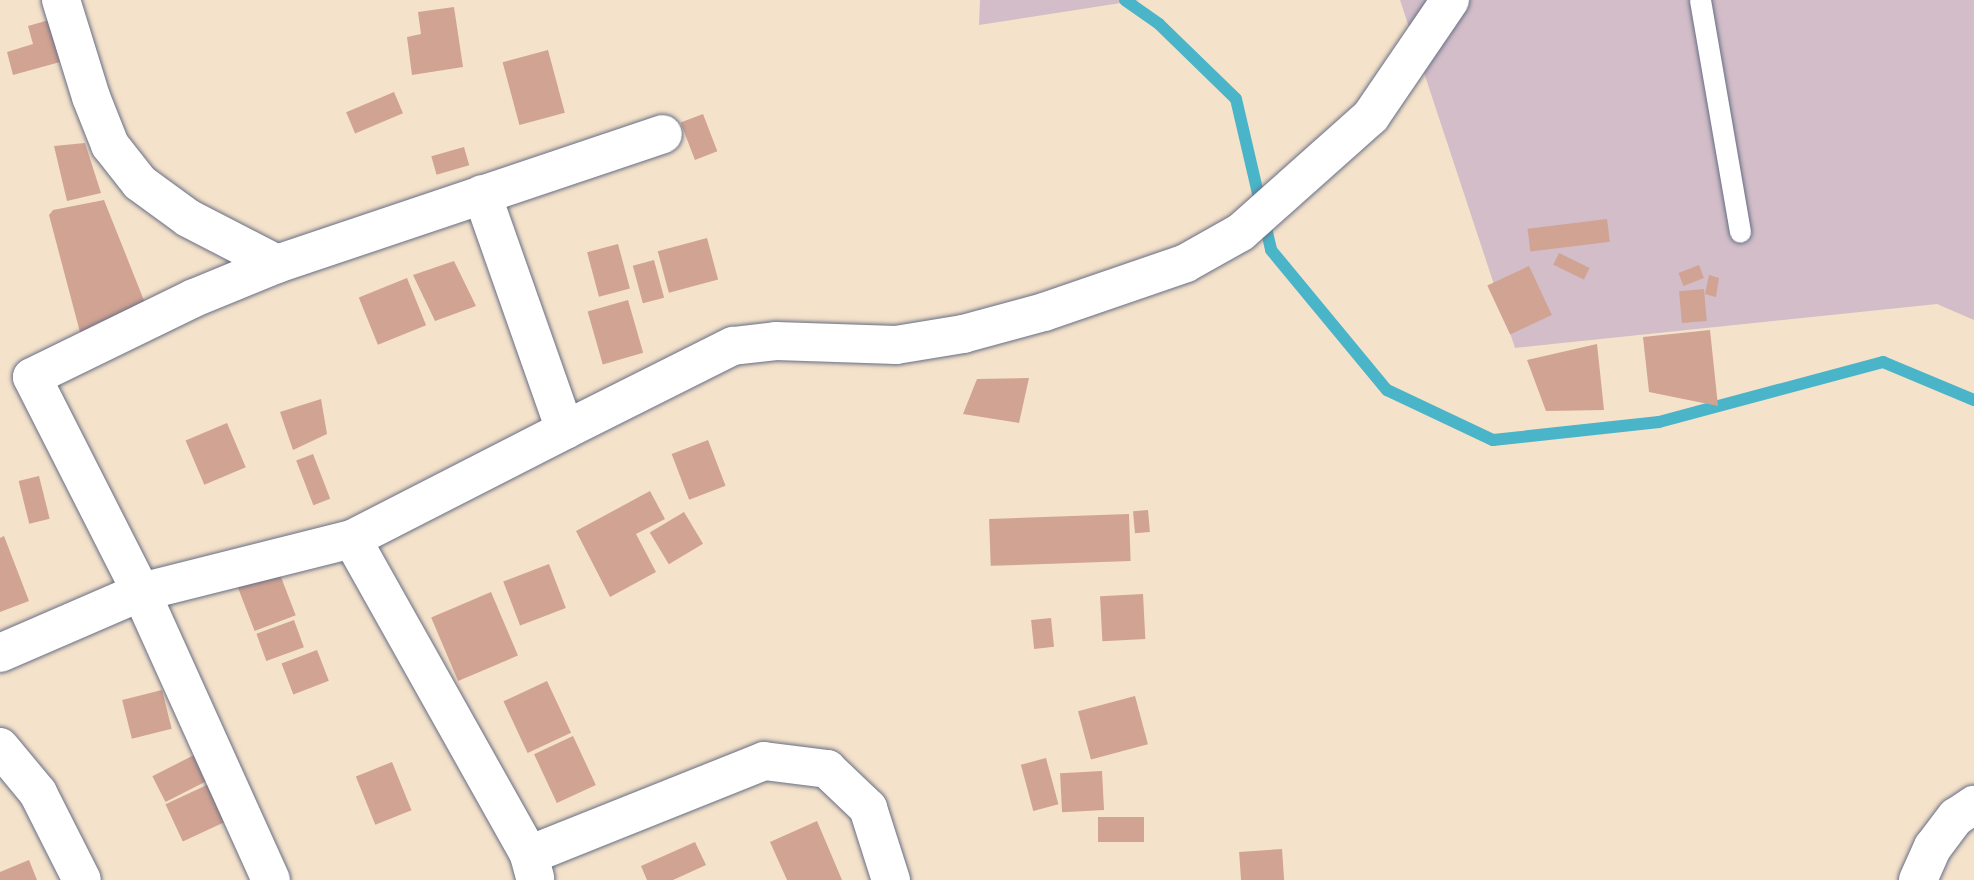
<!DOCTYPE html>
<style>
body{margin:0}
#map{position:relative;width:1974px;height:880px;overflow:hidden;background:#f5e2ca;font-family:"EB Garamond",serif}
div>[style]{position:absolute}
.industrial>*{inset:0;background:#d2bdc8}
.stream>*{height:12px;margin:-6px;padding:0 6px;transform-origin:6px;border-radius:6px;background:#4ab4c8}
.building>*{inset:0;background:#d1a392;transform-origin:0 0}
.roads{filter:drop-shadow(0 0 2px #676e84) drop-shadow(0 0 2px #676e84)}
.lane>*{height:21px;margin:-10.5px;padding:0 10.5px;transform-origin:10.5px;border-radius:10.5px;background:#fff}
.street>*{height:38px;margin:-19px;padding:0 19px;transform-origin:19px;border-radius:19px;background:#fff}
span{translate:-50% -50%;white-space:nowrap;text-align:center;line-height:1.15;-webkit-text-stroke:7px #f7f3e8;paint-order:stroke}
</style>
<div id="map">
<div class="industrial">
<i style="clip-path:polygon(980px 0,1140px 0,979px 25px)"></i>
<i style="clip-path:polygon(1400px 0,1974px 0,1974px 320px,1937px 304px,1515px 348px)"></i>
</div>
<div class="stream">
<i style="left:1125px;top:0;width:42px;rotate:35.2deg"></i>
<i style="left:1159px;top:24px;width:107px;rotate:44.2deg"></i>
<i style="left:1236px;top:99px;width:155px;rotate:76.9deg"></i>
<i style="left:1271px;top:250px;width:182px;rotate:50.4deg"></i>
<i style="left:1387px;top:390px;width:117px;rotate:25.3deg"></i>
<i style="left:1493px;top:440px;width:167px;rotate:-6.2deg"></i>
<i style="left:1659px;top:422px;width:232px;rotate:-15deg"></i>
<i style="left:1883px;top:362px;width:99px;rotate:22.7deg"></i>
</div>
<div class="building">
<i style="clip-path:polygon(454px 7px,463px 67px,412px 75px,407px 37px,421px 34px,418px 12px)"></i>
<i style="clip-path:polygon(49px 20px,60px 62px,13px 75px,7px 52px,33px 44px,28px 26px)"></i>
<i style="left:548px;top:50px;width:65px;height:47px;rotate:75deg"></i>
<i style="left:394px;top:92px;width:23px;height:52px;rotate:67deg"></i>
<i style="left:703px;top:114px;width:40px;height:24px;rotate:69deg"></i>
<i style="clip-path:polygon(85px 143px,101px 193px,67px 201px,54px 146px)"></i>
<i style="left:464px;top:147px;width:19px;height:34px;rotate:74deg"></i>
<i style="clip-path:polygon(104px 200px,149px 313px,81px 336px,49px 215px,53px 210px)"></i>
<i style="left:1607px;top:219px;width:23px;height:80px;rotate:83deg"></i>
<i style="left:707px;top:238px;width:43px;height:51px;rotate:75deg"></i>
<i style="left:618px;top:244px;width:46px;height:32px;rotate:75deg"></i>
<i style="left:1559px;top:253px;width:34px;height:13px;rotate:26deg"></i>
<i style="left:654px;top:260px;width:39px;height:22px;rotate:75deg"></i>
<i style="clip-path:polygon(454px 261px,476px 306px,435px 321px,413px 275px)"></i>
<i style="left:1699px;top:265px;width:14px;height:22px;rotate:69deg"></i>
<i style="left:1529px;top:266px;width:54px;height:46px;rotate:65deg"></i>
<i style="clip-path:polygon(1709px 275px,1719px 278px,1716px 297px,1705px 294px)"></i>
<i style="left:407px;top:278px;width:51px;height:52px;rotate:68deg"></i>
<i style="left:1704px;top:289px;width:32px;height:25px;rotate:85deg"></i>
<i style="left:628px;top:300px;width:55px;height:42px;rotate:74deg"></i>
<i style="clip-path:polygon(1710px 330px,1718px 406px,1649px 392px,1643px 337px)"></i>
<i style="clip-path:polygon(1597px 344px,1604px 410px,1546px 411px,1527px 360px)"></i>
<i style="clip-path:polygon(1029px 378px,1019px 423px,963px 414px,977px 379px)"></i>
<i style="clip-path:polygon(321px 399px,327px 434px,293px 450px,280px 412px)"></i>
<i style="left:227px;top:423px;width:48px;height:45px;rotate:67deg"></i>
<i style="left:708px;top:440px;width:49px;height:39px;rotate:69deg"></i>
<i style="left:313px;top:454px;width:48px;height:18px;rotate:69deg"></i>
<i style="left:39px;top:476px;width:44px;height:21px;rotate:76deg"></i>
<i style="clip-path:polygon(650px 491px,665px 519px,636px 534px,656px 572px,610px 597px,576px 531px)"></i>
<i style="left:1148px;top:510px;width:22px;height:15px;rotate:85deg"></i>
<i style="left:684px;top:512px;width:37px;height:40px;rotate:59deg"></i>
<i style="left:1129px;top:514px;width:47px;height:140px;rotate:88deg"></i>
<i style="clip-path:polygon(4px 536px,29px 601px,0 612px,0 538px)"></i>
<i style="left:276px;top:564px;width:55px;height:44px;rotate:69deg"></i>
<i style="left:549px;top:564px;width:47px;height:49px;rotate:69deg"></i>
<i style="left:491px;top:592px;width:69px;height:65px;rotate:67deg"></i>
<i style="left:1143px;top:594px;width:45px;height:43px;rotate:87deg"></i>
<i style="left:1051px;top:618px;width:29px;height:20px;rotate:84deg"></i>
<i style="left:294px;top:620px;width:29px;height:40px;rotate:70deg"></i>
<i style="left:317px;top:650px;width:33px;height:38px;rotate:69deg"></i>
<i style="left:547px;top:681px;width:57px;height:48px;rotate:65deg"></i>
<i style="left:162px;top:690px;width:40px;height:41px;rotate:76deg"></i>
<i style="left:1135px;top:696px;width:50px;height:59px;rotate:75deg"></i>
<i style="left:573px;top:736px;width:54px;height:43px;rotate:65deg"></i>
<i style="left:196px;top:754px;width:29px;height:49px;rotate:63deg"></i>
<i style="left:1046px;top:758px;width:48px;height:26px;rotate:75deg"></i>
<i style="left:392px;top:762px;width:52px;height:39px;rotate:68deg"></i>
<i style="left:1102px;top:771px;width:39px;height:42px;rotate:87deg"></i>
<i style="left:209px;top:784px;width:41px;height:48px;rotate:65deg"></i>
<i style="left:1098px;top:817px;width:46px;height:25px"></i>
<i style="clip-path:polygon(817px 821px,842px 880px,787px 880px,770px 842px)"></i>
<i style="clip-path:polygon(695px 842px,706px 865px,673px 880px,647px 880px,641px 866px)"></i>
<i style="left:1282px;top:849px;width:31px;height:43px;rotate:86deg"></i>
<i style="clip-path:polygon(29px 860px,37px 880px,0 880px,0 872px)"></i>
</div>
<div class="roads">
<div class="lane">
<i style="left:1700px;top:0;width:235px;rotate:80.2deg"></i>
</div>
<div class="street">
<i style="left:61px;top:0;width:102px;rotate:72.8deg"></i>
<i style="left:91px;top:97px;width:52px;rotate:68.4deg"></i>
<i style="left:110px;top:145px;width:48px;rotate:51.7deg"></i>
<i style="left:140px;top:183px;width:59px;rotate:36.1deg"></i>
<i style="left:188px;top:218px;width:100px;rotate:27.3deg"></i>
<i style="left:565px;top:430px;width:188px;rotate:-26.6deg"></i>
<i style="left:733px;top:346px;width:43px;rotate:-6.6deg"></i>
<i style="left:776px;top:341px;width:120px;rotate:1.9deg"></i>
<i style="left:896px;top:345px;width:68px;rotate:-9.3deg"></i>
<i style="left:963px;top:334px;width:84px;rotate:-15.2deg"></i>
<i style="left:1044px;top:312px;width:150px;rotate:-19deg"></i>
<i style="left:1186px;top:263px;width:63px;rotate:-29.4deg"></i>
<i style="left:1241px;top:232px;width:174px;rotate:-41.7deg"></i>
<i style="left:1371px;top:116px;width:140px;rotate:-55.7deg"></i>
<i style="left:352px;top:539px;width:362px;rotate:60.7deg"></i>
<i style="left:529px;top:855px;width:24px;rotate:75deg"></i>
<i style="left:0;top:653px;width:154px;rotate:-23.4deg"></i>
<i style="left:141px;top:592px;width:218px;rotate:-14.1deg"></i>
<i style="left:352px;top:539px;width:239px;rotate:-27.1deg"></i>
<i style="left:565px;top:430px;width:250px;rotate:-109.4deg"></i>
<i style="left:0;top:747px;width:60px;rotate:50.4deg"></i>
<i style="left:38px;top:793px;width:97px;rotate:63.2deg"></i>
<i style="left:529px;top:855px;width:253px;rotate:-21.8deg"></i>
<i style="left:764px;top:761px;width:64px;rotate:7.2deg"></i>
<i style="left:827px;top:769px;width:57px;rotate:43.6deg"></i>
<i style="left:868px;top:808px;width:76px;rotate:72.3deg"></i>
<i style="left:271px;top:880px;width:316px;rotate:-114.3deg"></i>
<i style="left:141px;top:592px;width:241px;rotate:-116.9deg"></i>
<i style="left:32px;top:377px;width:180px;rotate:-26deg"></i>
<i style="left:194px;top:298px;width:90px;rotate:-22.3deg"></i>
<i style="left:277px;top:264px;width:407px;rotate:-18.6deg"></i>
<i style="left:1918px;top:880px;width:36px;rotate:-66deg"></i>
<i style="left:1933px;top:847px;width:38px;rotate:-53deg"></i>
<i style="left:1956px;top:817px;width:22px;rotate:-34deg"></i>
</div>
</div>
</div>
